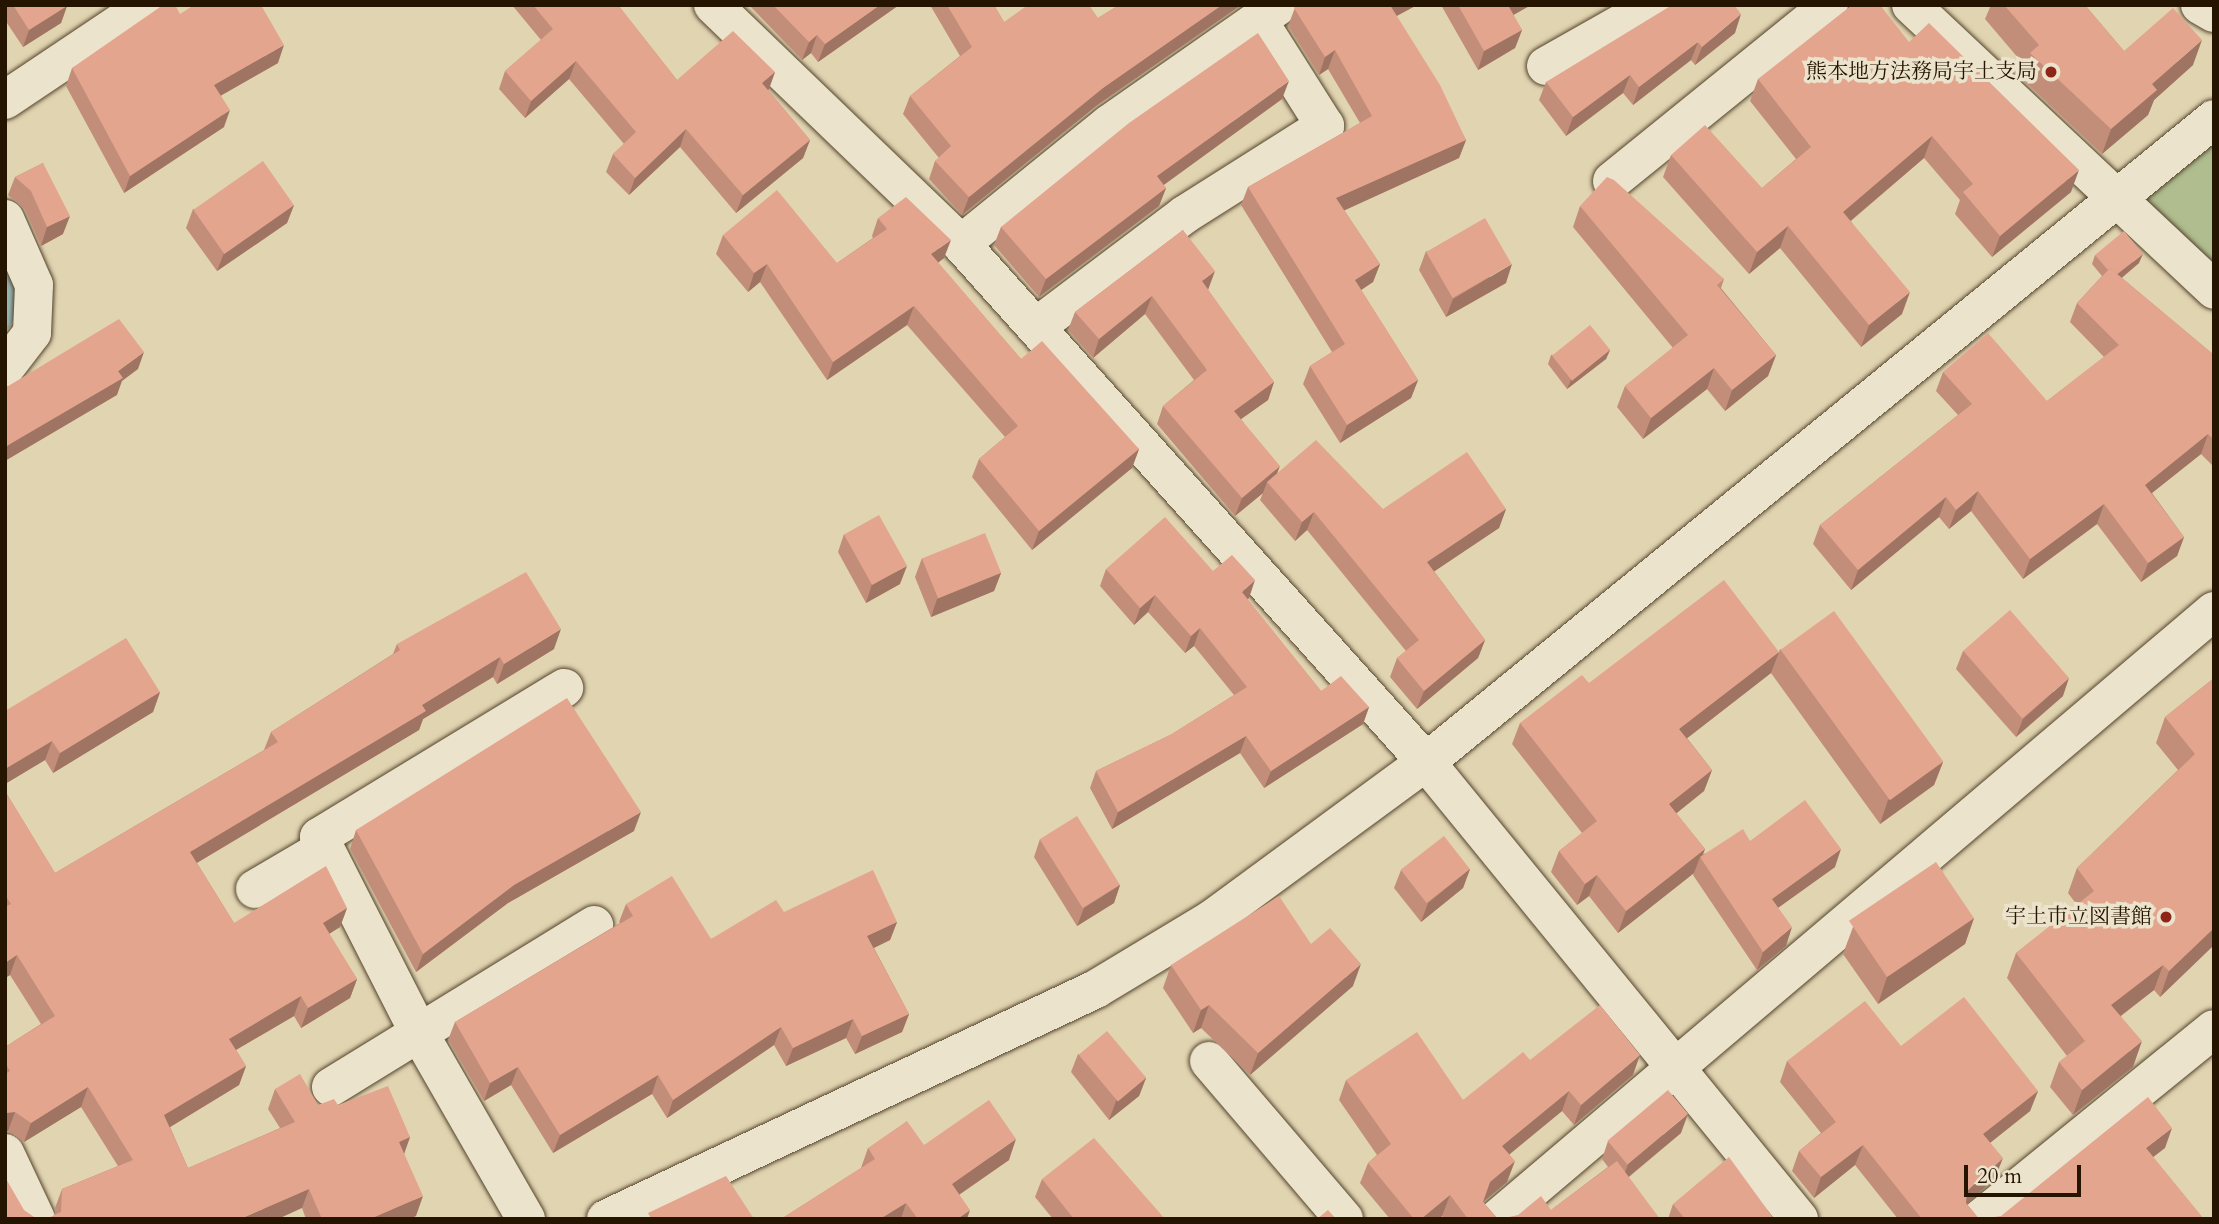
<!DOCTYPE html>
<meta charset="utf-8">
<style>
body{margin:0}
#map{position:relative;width:2219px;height:1224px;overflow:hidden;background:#e1d4b1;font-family:Cardo,"Noto Serif JP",serif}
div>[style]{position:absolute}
.green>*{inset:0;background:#afbd8f}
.stream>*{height:12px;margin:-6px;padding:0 6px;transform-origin:6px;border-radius:6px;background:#97b7b5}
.roads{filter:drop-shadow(0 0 2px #53442c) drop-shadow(0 0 2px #53442c)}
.street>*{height:38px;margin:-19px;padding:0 19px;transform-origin:19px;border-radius:19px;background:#ece3cc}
.secondary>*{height:38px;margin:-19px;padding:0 19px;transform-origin:19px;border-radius:19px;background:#ece3cc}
.wall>*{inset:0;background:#c38e79}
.shaded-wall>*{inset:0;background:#9f7463}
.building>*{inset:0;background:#e3a58d;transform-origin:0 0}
.dots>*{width:19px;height:19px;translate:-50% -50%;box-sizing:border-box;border:4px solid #ece3cc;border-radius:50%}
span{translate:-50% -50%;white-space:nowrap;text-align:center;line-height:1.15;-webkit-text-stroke:7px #ece3cc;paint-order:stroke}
.poi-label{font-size:21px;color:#241400}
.right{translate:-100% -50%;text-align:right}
.frame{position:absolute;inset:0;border:7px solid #241400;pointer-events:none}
.scale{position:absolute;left:1964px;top:1165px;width:117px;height:32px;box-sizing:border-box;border:4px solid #241400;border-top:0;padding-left:9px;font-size:21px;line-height:24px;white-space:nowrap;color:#241400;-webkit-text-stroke:5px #ece3cc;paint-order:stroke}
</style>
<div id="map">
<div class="green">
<i style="clip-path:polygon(2214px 119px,2214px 290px,2116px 201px)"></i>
</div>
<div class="stream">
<i style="left:5px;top:270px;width:35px;rotate:77deg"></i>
<i style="left:13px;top:304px;width:21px;rotate:113deg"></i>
</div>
<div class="roads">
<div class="street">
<i style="left:713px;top:5px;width:344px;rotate:43.9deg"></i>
<i style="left:961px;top:244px;width:696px;rotate:48.09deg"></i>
<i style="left:1426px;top:762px;width:590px;rotate:50.78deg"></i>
<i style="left:1911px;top:5px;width:416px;rotate:43.2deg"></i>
<i style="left:1546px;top:66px;width:124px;rotate:-29.5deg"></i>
<i style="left:5px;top:100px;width:171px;rotate:-33.8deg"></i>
<i style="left:1612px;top:181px;width:279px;rotate:-39deg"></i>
<i style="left:5px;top:219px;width:72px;rotate:66.3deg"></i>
<i style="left:34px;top:285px;width:48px;rotate:92.4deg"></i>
<i style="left:32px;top:333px;width:44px;rotate:127.6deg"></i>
<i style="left:961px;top:244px;width:191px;rotate:-39deg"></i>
<i style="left:1109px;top:124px;width:206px;rotate:-34.9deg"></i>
<i style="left:1036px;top:327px;width:186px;rotate:-37.1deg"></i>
<i style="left:1184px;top:215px;width:167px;rotate:-32.3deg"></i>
<i style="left:1325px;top:126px;width:125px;rotate:-122.3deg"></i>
<i style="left:255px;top:889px;width:81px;rotate:-30.4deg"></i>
<i style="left:1209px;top:1061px;width:208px;rotate:49.5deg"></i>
<i style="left:331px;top:1087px;width:309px;rotate:-31.6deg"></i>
<i style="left:5px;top:1153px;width:73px;rotate:64.8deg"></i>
<i style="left:526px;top:1219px;width:215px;rotate:-119.9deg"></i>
<i style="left:419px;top:1033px;width:220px;rotate:-117deg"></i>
<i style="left:319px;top:837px;width:287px;rotate:-31.3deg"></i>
<i style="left:1497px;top:1219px;width:940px;rotate:-40.3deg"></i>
<i style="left:1980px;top:1219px;width:301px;rotate:-39.1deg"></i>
</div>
<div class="secondary">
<i style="left:2200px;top:5px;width:16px;rotate:30deg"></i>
<i style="left:606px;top:1219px;width:541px;rotate:-25.14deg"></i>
<i style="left:1096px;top:989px;width:135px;rotate:-31.1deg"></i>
<i style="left:1212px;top:919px;width:265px;rotate:-36.3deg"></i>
<i style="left:1426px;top:762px;width:1017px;rotate:-39.21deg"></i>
</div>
</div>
<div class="wall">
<i style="clip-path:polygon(5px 5px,66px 5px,67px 6px,61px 23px,23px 47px,5px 20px)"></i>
<i style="clip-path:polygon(512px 5px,618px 5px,677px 80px,775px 72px,768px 90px,810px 140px,803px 158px,736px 213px,680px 147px,629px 195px,606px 172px,613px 154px,624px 144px,569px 79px,525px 118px,499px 89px,505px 71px,541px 40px)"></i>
<i style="clip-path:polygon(749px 5px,899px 5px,818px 62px,811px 53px,802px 60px)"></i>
<i style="clip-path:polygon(930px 5px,994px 5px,1004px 22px,1098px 18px,1119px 5px,1241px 5px,1096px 106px,962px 215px,929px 179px,935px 161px,939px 158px,903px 114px,910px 96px,960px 56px)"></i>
<i style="clip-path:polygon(1296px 5px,1417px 5px,1396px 16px,1466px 140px,1459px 158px,1344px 210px,1380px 264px,1373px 282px,1361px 290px,1418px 380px,1411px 398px,1340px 443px,1303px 384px,1310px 366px,1332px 352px,1241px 205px,1248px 187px,1360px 123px,1328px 69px,1319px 75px,1288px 26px)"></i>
<i style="clip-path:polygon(1441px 5px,1531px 5px,1513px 15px,1522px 30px,1515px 48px,1478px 70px)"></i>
<i style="clip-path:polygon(1991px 5px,2085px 5px,2124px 51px,2193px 65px,2154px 100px,2148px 115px,2102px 154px,2021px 78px,2025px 66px,1985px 19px)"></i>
<i style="clip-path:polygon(180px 14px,278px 63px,221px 95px,224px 127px,124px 193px,66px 86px,72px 68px)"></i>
<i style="clip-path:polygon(1735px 33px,1695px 65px,1691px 60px,1633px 105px,1623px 93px,1566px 136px,1539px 100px,1546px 82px)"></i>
<i style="clip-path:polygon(1909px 42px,2071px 192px,1992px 257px,1955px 214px,1960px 200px,1924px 158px,1851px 221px,1902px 314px,1861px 347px,1780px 248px,1749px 274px,1663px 177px,1671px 155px,1762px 188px,1796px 159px,1750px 101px,1758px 79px)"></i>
<i style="clip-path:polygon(1282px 99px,1163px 185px,1166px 188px,1159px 206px,1039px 297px,994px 245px,1001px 227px)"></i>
<i style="clip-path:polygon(43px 163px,63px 234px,41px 246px,25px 210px,8px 195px,15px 177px)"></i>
<i style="clip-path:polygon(294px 205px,287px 223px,217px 271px,186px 228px,193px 209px)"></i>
<i style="clip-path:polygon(1580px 206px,1724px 279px,1721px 288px,1776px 355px,1768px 376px,1725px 411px,1707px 389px,1643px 439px,1617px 407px,1625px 386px,1673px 348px,1573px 227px)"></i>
<i style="clip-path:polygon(878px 218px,944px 258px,938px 263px,1021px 359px,1139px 449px,1132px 468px,1032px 550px,972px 477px,979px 459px,1005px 437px,907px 325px,827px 380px,760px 282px,748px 292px,716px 254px,723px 235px,837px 263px,873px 238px,872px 236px)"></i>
<i style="clip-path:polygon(1183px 230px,1208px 290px,1274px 382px,1268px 400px,1241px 419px,1277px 473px,1383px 509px,1506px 509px,1499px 528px,1434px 571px,1485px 640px,1478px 658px,1417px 709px,1390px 677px,1397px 658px,1406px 651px,1307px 530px,1295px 541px,1260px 500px,1263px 493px,1235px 516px,1157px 424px,1163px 406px,1194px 380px,1145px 314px,1093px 358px,1068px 330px,1075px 312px)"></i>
<i style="clip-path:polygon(1426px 251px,1506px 283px,1446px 317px,1419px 270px)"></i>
<i style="clip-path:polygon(2095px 255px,2139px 263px,2122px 278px,2214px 355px,2214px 467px,2201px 454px,2152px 493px,2184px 537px,2177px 556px,2141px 582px,2097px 524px,2023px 579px,1971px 511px,1949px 529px,1939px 517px,1851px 590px,1813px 544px,1820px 525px,1958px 415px,1936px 391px,1943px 372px,2047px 401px,2104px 357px,2070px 322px,2077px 303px,2102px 276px,2092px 264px)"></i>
<i style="clip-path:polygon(1610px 350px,1606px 359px,1567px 389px,1548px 364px,1551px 355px)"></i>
<i style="clip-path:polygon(844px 534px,900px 584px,866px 603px,838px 552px)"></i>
<i style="clip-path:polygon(922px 558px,1001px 573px,994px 591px,931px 617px,915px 577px)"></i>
<i style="clip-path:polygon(1106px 569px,1213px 571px,1249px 598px,1247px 599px,1321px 691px,1369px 707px,1363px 724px,1264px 788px,1240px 753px,1112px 829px,1090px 788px,1096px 771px,1172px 734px,1234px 695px,1194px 646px,1185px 653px,1148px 612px,1134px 625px,1100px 586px)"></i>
<i style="clip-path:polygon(397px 644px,554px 649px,497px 684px,493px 677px,423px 719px,419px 730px,197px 863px,234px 923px,347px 908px,340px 927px,329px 934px,357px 979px,350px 998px,301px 1028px,294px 1016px,236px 1050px,246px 1066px,239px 1085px,170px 1127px,188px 1168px,280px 1128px,268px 1109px,275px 1089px,318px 1105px,338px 1105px,410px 1137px,404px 1153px,416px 1216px,408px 1219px,306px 1219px,302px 1208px,55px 1215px,55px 1208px,62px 1189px,118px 1166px,81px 1107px,24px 1142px,8px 1131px,5px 1132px,5px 1047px,41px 1024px,10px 975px,5px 978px,5px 791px,55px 873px,264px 750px,271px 732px,393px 654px)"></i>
<i style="clip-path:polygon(1780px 649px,1943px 762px,1934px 785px,1880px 824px,1771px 673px,1687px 738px,1712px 770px,1704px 791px,1676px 813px,1705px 849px,1703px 854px,1750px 841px,1835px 867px,1778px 908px,1786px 946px,1757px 970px,1693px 875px,1694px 873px,1618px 933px,1589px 896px,1577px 905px,1551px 872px,1559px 851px,1582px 833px,1512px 744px,1520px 723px,1589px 683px,1779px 652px)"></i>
<i style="clip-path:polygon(1963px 651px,2063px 696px,2016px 737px,1956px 669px)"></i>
<i style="clip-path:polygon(2214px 678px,2214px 945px,2160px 997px,2154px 990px,2121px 1016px,2133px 1067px,2073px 1115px,2050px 1087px,2059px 1062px,2067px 1056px,2007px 978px,2016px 953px,2077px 905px,2068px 893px,2077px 868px,2178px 770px,2156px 743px,2165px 717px)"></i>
<i style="clip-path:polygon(160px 692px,153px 712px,53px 773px,45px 760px,5px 784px,5px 711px)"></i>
<i style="clip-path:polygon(356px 830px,634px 831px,508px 903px,416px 972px,350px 849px)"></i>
<i style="clip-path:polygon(1040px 839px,1120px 885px,1114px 903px,1077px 926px,1034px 857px)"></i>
<i style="clip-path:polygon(1470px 869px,1463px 888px,1421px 922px,1394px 888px,1401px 870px)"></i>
<i style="clip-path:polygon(626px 904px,711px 939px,784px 912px,897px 922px,890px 940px,874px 948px,909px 1014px,902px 1032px,855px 1054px,846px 1038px,786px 1066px,774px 1045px,667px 1118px,652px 1094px,553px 1153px,511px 1085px,484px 1101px,448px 1040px,455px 1022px,620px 923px,619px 922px)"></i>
<i style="clip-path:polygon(1974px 918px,1965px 944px,1878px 1004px,1843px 954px,1853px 927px)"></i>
<i style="clip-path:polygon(1311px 944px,1353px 986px,1250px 1075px,1201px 1028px,1193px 1033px,1163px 988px,1171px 965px)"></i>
<i style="clip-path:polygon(1901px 1046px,2038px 1091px,2030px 1111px,1990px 1143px,1995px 1178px,1967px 1204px,1979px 1219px,1898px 1219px,1855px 1165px,1814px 1198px,1792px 1171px,1799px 1151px,1821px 1133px,1780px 1082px,1787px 1061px)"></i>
<i style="clip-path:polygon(1078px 1054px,1146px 1078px,1139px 1096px,1109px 1120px,1071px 1072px)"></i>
<i style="clip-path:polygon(1530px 1060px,1633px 1075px,1574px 1125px,1562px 1111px,1510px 1154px,1507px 1182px,1483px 1202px,1498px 1219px,1444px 1219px,1442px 1216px,1439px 1219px,1390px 1219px,1360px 1183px,1368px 1163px,1377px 1155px,1339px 1100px,1346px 1080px,1463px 1100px)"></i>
<i style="clip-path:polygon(1681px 1133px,1629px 1177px,1551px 1210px,1608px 1167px,1602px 1159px,1608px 1141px)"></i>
<i style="clip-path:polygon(924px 1145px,1009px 1160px,959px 1195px,957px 1219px,781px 1219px,861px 1168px,868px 1148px)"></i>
<i style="clip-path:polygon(1042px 1179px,1165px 1219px,1053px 1219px,1035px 1197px)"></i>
<i style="clip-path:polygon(1673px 1204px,1774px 1219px,1668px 1219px)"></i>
</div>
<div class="shaded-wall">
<i style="clip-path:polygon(880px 5px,899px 5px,818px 62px,825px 44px)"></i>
<i style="clip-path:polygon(1222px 5px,1241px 5px,1096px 106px,962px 215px,969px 197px,1103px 88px)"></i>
<i style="clip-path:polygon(1390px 5px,1417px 5px,1382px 24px)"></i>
<i style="clip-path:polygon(1507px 5px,1531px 5px,1501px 22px)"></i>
<i style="clip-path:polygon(67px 6px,61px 23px,23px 47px,29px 30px)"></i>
<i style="clip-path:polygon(1741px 14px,1735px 33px,1695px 65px,1702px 47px)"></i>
<i style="clip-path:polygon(1522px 30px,1515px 48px,1478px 70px,1484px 51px)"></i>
<i style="clip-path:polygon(817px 35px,811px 53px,802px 60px,809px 42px)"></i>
<i style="clip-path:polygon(2202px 40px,2193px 65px,2154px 100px,2148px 115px,2102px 154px,2111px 129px,2152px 84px)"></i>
<i style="clip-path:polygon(1698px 42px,1691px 60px,1633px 105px,1639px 87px)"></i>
<i style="clip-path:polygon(284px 45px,278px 63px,208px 103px,214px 85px)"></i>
<i style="clip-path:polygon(1335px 50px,1328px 69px,1319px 75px,1325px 57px)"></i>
<i style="clip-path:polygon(576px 61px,569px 79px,525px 118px,531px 101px)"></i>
<i style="clip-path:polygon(775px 72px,769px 89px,755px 101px,762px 83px)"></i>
<i style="clip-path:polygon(1630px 75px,1623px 93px,1566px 136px,1573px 117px)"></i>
<i style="clip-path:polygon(1289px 81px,1282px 99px,1150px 195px,1157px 176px)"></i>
<i style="clip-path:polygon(230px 110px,224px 127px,124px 193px,130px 176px)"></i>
<i style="clip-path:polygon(686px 129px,680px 147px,629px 195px,635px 178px)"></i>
<i style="clip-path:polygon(1932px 136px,1924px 158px,1836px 233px,1843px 212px)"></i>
<i style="clip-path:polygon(810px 140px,803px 158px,736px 213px,743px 195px)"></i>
<i style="clip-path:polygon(1466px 140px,1459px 158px,1330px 217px,1336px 198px)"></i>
<i style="clip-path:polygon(2079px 170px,2071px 192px,1992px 257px,2000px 236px)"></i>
<i style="clip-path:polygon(1166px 188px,1159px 206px,1039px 297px,1046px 279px)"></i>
<i style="clip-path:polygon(294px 205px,287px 223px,217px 271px,224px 253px)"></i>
<i style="clip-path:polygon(70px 216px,63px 234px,41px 246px,47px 227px)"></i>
<i style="clip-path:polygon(1788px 226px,1780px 248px,1749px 274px,1757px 252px)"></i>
<i style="clip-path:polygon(951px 240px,944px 258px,924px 273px,931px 254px)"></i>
<i style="clip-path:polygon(2143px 254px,2139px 263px,2110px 287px,2114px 277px)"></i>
<i style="clip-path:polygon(767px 264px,760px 282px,748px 292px,754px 273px)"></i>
<i style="clip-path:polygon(1380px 264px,1373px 282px,1349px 298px,1355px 280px)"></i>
<i style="clip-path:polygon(1512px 264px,1506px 283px,1446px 317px,1453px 299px)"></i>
<i style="clip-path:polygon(1215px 271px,1208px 290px,1202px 281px)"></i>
<i style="clip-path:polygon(1910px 292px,1902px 314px,1861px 347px,1869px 325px)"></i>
<i style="clip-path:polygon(1152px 296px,1145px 314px,1093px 358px,1099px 339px)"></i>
<i style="clip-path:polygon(914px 306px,907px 325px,827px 380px,833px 362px)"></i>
<i style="clip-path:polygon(1610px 350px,1606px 359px,1567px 389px,1571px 380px)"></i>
<i style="clip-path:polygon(144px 352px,138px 369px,122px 381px,117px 395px,5px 461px,5px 447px,118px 371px)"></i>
<i style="clip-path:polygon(1776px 355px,1768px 376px,1725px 411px,1732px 390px)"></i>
<i style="clip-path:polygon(1714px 368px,1707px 389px,1643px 439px,1651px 418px)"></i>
<i style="clip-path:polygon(1418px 380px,1411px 398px,1340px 443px,1347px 425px)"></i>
<i style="clip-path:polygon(1274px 382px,1268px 400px,1227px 429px,1234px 411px)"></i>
<i style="clip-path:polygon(2208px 434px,2201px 454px,2138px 504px,2145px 485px)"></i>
<i style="clip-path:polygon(1139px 449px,1132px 468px,1032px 550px,1039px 531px)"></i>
<i style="clip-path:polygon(1280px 466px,1273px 484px,1267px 482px,1263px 493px,1235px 516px,1242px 498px)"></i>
<i style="clip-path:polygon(1978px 491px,1971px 511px,1949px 529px,1956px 510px)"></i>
<i style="clip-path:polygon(1946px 497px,1939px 517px,1851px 590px,1858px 570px)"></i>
<i style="clip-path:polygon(2104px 504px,2097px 524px,2023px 579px,2030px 559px)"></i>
<i style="clip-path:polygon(1506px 509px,1499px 528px,1420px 581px,1427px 562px)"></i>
<i style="clip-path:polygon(1314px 512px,1307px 530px,1295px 541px,1302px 522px)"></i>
<i style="clip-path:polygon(2184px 537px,2177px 556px,2141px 582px,2148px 563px)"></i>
<i style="clip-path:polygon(907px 566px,900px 584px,866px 603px,872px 584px)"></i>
<i style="clip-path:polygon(1001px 573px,994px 591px,931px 617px,937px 599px)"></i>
<i style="clip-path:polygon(1255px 580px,1249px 598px,1236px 609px,1242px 592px)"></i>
<i style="clip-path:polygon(1155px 595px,1148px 612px,1134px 625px,1140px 608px)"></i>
<i style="clip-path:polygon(1200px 628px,1194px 646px,1185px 653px,1191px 636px)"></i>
<i style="clip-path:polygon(561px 629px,554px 649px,497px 684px,504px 664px)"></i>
<i style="clip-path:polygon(1485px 640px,1478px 658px,1417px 709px,1424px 691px)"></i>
<i style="clip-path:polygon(1779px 652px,1771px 673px,1672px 750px,1679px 729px)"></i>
<i style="clip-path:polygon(500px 657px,493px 677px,423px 719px,419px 730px,183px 871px,190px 852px,422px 705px)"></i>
<i style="clip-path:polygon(2069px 678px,2063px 696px,2016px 737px,2023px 719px)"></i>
<i style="clip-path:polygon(160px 692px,153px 712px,53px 773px,60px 753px)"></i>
<i style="clip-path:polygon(1369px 707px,1363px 724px,1264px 788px,1271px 771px)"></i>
<i style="clip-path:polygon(1246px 736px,1240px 753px,1112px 829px,1118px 812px)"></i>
<i style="clip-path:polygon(52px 741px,45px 760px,5px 784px,5px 769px)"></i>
<i style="clip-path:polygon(1943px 762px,1934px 785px,1880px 824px,1888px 800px)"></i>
<i style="clip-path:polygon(1712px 770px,1704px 791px,1662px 825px,1669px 804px)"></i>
<i style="clip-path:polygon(641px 812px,634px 831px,508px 903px,416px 972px,423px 954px,514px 885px)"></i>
<i style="clip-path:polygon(1705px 849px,1701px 859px,1700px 857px,1694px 873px,1618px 933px,1626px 911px)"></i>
<i style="clip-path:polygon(1841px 849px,1835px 867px,1765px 917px,1772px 899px)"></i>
<i style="clip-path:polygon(1470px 869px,1463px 888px,1421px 922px,1428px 903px)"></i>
<i style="clip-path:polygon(1597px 875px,1589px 896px,1577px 905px,1585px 884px)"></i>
<i style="clip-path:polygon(1120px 885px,1114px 903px,1077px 926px,1084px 908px)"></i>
<i style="clip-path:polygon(347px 908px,340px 927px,316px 942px,323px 923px)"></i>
<i style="clip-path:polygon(1974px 918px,1965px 944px,1878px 1004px,1887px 977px)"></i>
<i style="clip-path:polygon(897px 922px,890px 940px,861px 954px,867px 936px)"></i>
<i style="clip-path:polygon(1792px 927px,1786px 946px,1757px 970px,1763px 952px)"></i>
<i style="clip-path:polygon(2214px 928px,2214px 945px,2160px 997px,2169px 971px)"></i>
<i style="clip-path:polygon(17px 955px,10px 975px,5px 978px,5px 963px)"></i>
<i style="clip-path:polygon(1361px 964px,1353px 986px,1250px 1075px,1258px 1053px)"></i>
<i style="clip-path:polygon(2163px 965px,2154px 990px,2102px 1030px,2111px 1005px)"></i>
<i style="clip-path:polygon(357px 979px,350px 998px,301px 1028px,308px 1008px)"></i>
<i style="clip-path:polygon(301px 996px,294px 1016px,222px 1058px,229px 1039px)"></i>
<i style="clip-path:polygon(1209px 1005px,1201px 1028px,1193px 1033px,1201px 1010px)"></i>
<i style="clip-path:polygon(909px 1014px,902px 1032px,855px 1054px,862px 1036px)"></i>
<i style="clip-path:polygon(853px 1019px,846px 1038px,786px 1066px,793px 1048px)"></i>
<i style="clip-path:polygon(781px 1027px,774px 1045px,667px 1118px,673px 1100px)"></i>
<i style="clip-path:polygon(2142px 1041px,2133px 1067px,2073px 1115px,2082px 1090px)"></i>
<i style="clip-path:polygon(1640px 1055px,1633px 1075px,1574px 1125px,1581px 1105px)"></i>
<i style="clip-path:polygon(246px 1066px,239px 1085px,157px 1135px,164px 1115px)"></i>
<i style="clip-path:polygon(518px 1067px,511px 1085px,484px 1101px,490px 1083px)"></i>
<i style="clip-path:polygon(658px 1075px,652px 1094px,553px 1153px,560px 1135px)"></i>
<i style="clip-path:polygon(1146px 1078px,1139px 1096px,1109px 1120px,1116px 1101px)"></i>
<i style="clip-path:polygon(88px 1087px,81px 1107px,24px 1142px,31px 1123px)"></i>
<i style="clip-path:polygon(1569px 1091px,1562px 1111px,1495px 1166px,1502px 1146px)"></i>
<i style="clip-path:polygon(2038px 1091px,2030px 1111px,1976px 1154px,1983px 1134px)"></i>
<i style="clip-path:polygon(15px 1112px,8px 1131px,5px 1132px,5px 1113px)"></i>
<i style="clip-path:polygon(1688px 1114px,1681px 1133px,1621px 1183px,1628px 1164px)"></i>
<i style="clip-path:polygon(2172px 1128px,2165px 1148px,2139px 1168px,2146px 1148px)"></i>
<i style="clip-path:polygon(410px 1137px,403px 1157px,399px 1142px)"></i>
<i style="clip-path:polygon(1016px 1139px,1009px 1160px,944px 1205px,952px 1184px)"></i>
<i style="clip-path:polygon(1863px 1145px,1855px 1165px,1814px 1198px,1821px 1177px)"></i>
<i style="clip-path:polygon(2003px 1158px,1995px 1178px,1960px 1211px,1967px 1191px)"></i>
<i style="clip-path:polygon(1515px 1161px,1507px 1182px,1482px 1203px,1490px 1182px)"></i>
<i style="clip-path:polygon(309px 1189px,302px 1208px,278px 1219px,240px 1219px)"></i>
<i style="clip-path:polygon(1450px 1195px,1442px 1216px,1439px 1219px,1421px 1219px)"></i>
<i style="clip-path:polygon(423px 1196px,416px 1216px,408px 1219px,370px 1219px)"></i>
<i style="clip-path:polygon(906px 1203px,901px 1219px,880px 1219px)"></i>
<i style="clip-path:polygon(970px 1210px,967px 1219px,957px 1219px)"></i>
</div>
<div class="building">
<i style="clip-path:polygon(13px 5px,66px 5px,67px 6px,29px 30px)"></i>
<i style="clip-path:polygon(163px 5px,175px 5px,180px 14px,194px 5px,261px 5px,284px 45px,214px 85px,230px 110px,130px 176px,72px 68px)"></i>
<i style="clip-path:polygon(533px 5px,618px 5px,677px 80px,733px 31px,775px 72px,762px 83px,810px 140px,743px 195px,686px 129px,635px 178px,613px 154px,636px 132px,576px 61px,531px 101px,505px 71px,553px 29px)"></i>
<i style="clip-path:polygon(773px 5px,880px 5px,825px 44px,817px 35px,809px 42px)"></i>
<i style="clip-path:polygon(947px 5px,994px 5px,1004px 22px,1028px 5px,1089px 5px,1098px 18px,1119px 5px,1222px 5px,1103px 88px,969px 197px,935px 161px,951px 146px,910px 96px,972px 47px)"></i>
<i style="clip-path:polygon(1296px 5px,1390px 5px,1440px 85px,1466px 140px,1336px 198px,1380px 264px,1355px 280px,1418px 380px,1347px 425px,1310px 366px,1345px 344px,1248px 187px,1372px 116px,1335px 50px,1325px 57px,1294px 8px)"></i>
<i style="clip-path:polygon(1458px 5px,1508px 5px,1522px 30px,1484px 51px)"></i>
<i style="clip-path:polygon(1672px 5px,1734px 5px,1741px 14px,1702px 47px,1698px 42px,1639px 87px,1630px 75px,1573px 117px,1546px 82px)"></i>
<i style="clip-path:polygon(1852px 5px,1880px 5px,1909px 42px,1929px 23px,2079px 170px,2000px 236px,1963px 192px,1973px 184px,1932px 136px,1843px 212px,1910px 292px,1869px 325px,1788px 226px,1757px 252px,1671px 155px,1705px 125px,1762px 188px,1811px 147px,1758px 79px)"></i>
<i style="clip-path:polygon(2004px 5px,2085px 5px,2124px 51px,2173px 8px,2202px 40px,2152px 84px,2157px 90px,2111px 129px,2030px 53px,2039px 45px)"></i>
<i style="clip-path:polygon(1258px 33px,1289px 81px,1157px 176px,1166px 188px,1046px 279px,1001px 227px,1129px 123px)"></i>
<i style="left:263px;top:161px;width:54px;height:85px;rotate:55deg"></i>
<i style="clip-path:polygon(43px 163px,70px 216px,47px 227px,31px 191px,15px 177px)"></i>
<i style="clip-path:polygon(1607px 177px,1614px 180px,1724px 279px,1717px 285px,1776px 355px,1732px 390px,1714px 368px,1651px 418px,1625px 386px,1688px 335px,1580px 206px)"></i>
<i style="clip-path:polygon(777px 190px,837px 263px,887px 229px,878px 218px,906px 197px,951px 240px,931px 254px,1021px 359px,1042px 341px,1139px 449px,1039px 531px,979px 459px,1018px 426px,914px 306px,833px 362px,767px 264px,754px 273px,723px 235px)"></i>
<i style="left:1485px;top:218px;width:53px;height:68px;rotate:60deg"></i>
<i style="clip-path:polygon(1183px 230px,1215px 271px,1202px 281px,1274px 382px,1234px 411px,1280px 466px,1242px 498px,1163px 406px,1207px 370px,1152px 296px,1099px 339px,1075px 312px)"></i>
<i style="clip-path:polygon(2124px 231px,2143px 254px,2117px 274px,2110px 268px,2108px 270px,2095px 255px)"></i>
<i style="clip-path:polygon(2110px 268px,2214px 355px,2214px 440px,2208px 434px,2145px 485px,2184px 537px,2148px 563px,2104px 504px,2030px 559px,1978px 491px,1956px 510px,1946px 497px,1858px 570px,1820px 525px,1972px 404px,1943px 372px,1988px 333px,2047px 401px,2119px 345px,2077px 303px)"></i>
<i style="clip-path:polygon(119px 319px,144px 352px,118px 371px,123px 378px,5px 447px,5px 388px)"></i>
<i style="left:1590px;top:325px;width:32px;height:49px;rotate:51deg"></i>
<i style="clip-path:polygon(1316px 440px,1383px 509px,1467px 452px,1506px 509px,1427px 562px,1485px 640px,1424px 691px,1397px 658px,1419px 640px,1314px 512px,1302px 522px,1267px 482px)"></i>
<i style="left:879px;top:515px;width:58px;height:40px;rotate:61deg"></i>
<i style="clip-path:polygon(1165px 517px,1213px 571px,1232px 555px,1255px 580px,1242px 592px,1321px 691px,1341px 676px,1369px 707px,1271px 771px,1246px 736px,1118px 812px,1096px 771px,1172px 734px,1247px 687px,1200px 628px,1191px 636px,1155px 595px,1140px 608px,1106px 569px)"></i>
<i style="left:985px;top:533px;width:43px;height:68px;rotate:68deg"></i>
<i style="clip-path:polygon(526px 572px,561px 629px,504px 664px,500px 657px,422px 705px,426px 711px,190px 852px,234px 923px,326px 866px,347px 908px,323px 923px,357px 979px,308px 1008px,301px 996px,229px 1039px,246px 1066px,164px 1115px,188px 1168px,295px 1122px,275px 1089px,300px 1074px,318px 1105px,334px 1099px,338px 1105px,388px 1086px,410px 1137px,399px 1142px,423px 1196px,370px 1219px,322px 1219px,309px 1189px,240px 1219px,46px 1219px,61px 1212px,62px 1189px,133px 1160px,88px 1087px,31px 1123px,15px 1112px,5px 1113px,5px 1074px,10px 1071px,5px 1063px,5px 1047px,55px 1016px,17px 955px,5px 963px,5px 907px,11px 904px,5px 895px,5px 791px,55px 873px,278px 742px,271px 732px,400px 650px,397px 644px)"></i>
<i style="clip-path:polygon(1724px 580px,1779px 652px,1679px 729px,1712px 770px,1669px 804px,1705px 849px,1626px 911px,1597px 875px,1585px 884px,1559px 851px,1597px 821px,1520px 723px,1582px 675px,1589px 683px)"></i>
<i style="left:2010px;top:610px;width:90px;height:62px;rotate:49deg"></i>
<i style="left:1834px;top:611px;width:186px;height:66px;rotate:54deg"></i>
<i style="clip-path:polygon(126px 638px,160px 692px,60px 753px,52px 741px,5px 769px,5px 711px)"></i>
<i style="clip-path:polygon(2214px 678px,2214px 928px,2169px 971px,2163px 965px,2111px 1005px,2142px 1041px,2082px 1090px,2059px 1062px,2085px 1041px,2016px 953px,2094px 891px,2077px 868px,2195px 754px,2165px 717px)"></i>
<i style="clip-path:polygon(567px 698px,641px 812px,514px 885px,423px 954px,356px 830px)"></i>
<i style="clip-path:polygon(1805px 800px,1841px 849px,1772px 899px,1792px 927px,1763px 952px,1700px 857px,1743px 829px,1750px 841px)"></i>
<i style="left:1077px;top:816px;width:81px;height:44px;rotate:58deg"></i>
<i style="left:1444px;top:836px;width:42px;height:55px;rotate:52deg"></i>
<i style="left:1936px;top:862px;width:68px;height:105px;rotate:56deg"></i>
<i style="clip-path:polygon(873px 870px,897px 922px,867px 936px,909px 1014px,862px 1036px,853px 1019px,793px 1048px,781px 1027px,673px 1100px,658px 1075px,560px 1135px,518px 1067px,490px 1083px,455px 1022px,633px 916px,626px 904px,672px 876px,711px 939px,776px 900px,784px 912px)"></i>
<i style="clip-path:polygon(1279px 896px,1311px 944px,1330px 928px,1361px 964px,1258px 1053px,1209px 1005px,1201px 1010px,1171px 965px)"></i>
<i style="clip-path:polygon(1964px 997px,2038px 1091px,1983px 1134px,2003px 1158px,1967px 1191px,1966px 1203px,1979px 1219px,1922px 1219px,1863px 1145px,1821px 1177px,1799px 1151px,1836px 1122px,1787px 1061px,1865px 1001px,1901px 1046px)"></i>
<i style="clip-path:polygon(1600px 1005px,1640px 1055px,1581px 1105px,1569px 1091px,1502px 1146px,1515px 1161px,1490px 1182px,1483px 1202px,1498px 1219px,1468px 1219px,1450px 1195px,1421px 1219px,1414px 1219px,1368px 1163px,1391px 1144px,1346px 1080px,1417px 1032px,1463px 1100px,1523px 1052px,1530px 1060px)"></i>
<i style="left:1107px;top:1031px;width:61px;height:37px;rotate:50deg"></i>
<i style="left:1668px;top:1090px;width:31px;height:79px;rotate:50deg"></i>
<i style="clip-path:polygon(2148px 1097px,2172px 1128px,2146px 1148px,2204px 1219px,1981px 1219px,2001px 1216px)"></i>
<i style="clip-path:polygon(989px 1100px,1016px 1139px,952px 1184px,970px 1210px,957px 1219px,918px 1219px,906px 1203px,880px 1219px,781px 1219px,875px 1159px,868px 1148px,907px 1121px,924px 1145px)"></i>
<i style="clip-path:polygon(1094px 1138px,1165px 1219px,1074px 1219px,1042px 1179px)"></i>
<i style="clip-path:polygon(1729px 1157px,1774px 1219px,1685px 1219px,1673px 1204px)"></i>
<i style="clip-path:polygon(1617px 1161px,1660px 1219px,1500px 1219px,1518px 1215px,1541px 1196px,1551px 1210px)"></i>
<i style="clip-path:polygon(726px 1176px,754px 1219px,651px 1219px,648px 1213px)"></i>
<i style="clip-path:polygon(5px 1177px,24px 1210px,37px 1219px,5px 1219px)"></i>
<i style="clip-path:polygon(1328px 1210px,1336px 1219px,1317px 1219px)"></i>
</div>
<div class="dots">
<i style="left:2051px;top:72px;background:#8f2418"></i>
<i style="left:2166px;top:917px;background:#8f2418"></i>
</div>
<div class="poi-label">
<span class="right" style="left:2037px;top:72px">熊本地方法務局宇土支局</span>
<span class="right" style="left:2152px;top:917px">宇土市立図書館</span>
</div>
<div class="frame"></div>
<div class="scale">20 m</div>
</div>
